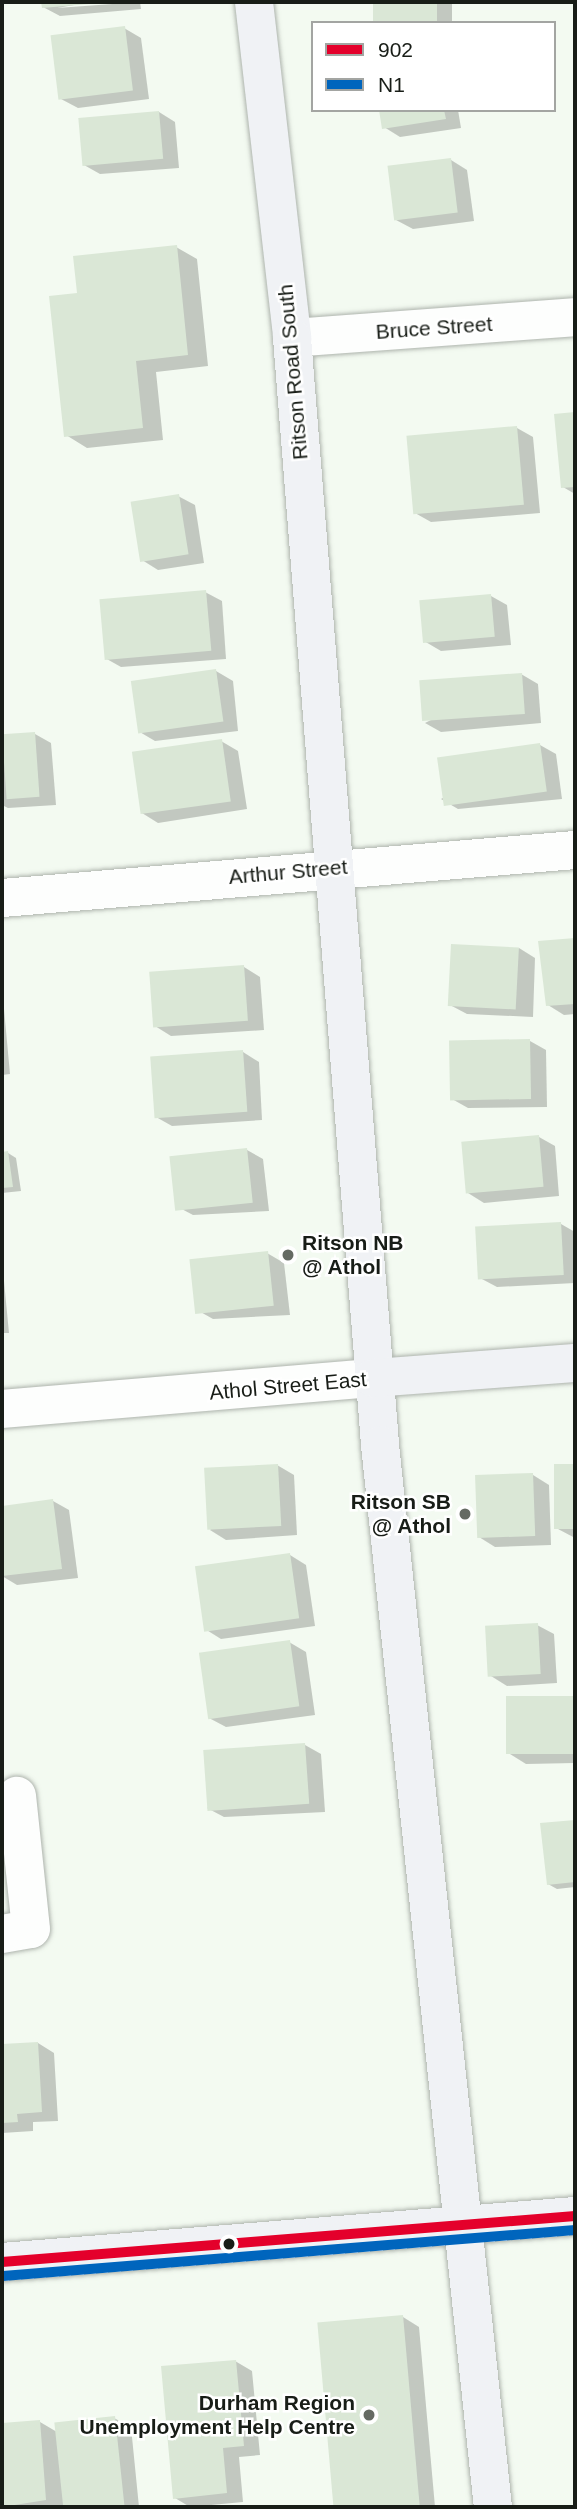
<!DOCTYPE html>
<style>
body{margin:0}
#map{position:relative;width:577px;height:2509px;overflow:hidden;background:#f3faf1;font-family:Arial,sans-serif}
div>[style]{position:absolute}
.shadow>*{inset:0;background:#0003;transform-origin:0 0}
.building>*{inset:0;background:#dae7d6;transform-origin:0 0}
.roads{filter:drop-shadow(0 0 2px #aeb4ad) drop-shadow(0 0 2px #aeb4ad)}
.minor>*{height:38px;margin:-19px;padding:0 19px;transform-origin:19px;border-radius:19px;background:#fdfefd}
.major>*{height:38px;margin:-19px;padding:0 19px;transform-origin:19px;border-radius:19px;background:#f0f2f5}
.bus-1>*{height:10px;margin:-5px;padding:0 5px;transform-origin:5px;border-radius:5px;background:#e4002b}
.bus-2>*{height:10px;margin:-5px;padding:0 5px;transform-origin:5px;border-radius:5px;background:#0065bd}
.dots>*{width:19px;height:19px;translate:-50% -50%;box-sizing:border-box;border:4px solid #fff;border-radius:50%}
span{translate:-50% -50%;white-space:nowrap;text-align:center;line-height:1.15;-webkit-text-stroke:5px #fff;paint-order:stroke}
.street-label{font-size:21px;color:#181d17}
.poi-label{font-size:21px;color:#181d17;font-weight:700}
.left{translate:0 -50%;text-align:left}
.right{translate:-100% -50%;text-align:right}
.frame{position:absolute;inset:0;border:4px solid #181d17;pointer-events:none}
.legend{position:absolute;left:311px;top:21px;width:245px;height:91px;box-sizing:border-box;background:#fff;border:2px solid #a3a5a2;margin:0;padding:9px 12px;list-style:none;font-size:21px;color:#181d17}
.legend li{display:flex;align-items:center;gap:14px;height:35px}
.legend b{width:35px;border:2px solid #a3a5a2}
</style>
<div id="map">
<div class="shadow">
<i style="clip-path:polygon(43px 2px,91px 2px,57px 8px,140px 2px,141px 9px,60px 16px,43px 7px)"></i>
<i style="left:375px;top:2px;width:77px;height:21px"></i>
<i style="clip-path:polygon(124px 28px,141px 38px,149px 99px,78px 108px,61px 99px)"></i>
<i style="clip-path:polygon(381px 110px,458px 110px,461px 128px,400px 137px,384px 127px)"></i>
<i style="clip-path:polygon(159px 112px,175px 122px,179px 168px,100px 174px,84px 165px)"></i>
<i style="clip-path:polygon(451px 160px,467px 170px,474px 221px,413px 229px,396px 220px)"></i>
<i style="clip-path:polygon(176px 247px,197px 259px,208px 366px,156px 372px,163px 440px,87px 448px,66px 435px,79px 295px)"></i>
<i style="clip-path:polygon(575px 414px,575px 494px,563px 487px,556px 416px)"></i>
<i style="clip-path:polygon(517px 428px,533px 437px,540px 513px,431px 522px,415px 513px)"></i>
<i style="clip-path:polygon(178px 496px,195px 505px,204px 563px,158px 570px,142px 560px)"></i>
<i style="clip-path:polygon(205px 592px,222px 601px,226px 659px,121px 667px,105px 658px)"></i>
<i style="clip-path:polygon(491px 596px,507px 605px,511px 645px,441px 651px,424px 641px)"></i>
<i style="clip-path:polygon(216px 671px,233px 681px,238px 731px,155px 741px,138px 731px)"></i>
<i style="clip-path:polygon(521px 674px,538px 684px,541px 723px,441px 732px,425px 723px)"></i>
<i style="clip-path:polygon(35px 734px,51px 743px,56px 805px,8px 808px,2px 805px,2px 736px)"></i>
<i style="clip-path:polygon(221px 741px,238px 751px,247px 809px,158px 823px,142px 813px)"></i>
<i style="clip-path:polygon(540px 745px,556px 754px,562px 799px,458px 809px,441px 799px)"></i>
<i style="clip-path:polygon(575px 940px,575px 1014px,564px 1015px,548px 1005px,540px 943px)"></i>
<i style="clip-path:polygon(519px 948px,535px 958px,533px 1017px,467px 1014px,450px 1005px)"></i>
<i style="clip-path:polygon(244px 967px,260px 977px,264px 1030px,171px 1036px,155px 1026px)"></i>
<i style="clip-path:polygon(2px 987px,10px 1074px,2px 1075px)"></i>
<i style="clip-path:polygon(530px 1041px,546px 1050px,547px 1107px,468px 1108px,452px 1099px)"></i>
<i style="clip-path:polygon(243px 1052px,259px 1062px,262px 1120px,172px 1126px,156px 1117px)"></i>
<i style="clip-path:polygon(539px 1137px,555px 1146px,559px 1196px,484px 1203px,468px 1193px)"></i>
<i style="clip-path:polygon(247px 1150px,263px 1159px,269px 1211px,193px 1215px,176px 1206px)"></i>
<i style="clip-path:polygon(8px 1153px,16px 1158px,21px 1191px,2px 1193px,2px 1154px)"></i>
<i style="clip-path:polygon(561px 1224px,575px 1232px,575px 1283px,497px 1287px,480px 1278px)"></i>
<i style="clip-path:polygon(267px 1253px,284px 1263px,290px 1315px,213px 1319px,197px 1310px)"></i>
<i style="clip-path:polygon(2px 1260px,9px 1333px,2px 1333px)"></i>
<i style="clip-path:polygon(277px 1465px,294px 1475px,297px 1535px,226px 1540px,210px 1530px)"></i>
<i style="clip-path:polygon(575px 1466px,575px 1538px,558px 1529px,556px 1467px)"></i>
<i style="clip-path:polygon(533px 1475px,549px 1485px,551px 1545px,495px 1547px,479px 1537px)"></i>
<i style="clip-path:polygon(53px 1501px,69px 1510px,78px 1578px,17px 1585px,2px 1576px,2px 1507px)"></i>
<i style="clip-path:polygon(290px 1555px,306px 1565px,315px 1626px,221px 1639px,205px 1629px)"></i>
<i style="clip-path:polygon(537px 1625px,554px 1634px,557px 1683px,507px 1686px,491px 1676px)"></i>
<i style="clip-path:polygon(289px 1642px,306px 1652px,315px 1715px,226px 1727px,209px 1718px)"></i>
<i style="clip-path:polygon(575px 1698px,575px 1763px,526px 1764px,510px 1754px,508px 1699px)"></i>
<i style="clip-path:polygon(305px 1745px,321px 1754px,325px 1812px,224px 1817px,207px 1808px)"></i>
<i style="clip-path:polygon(575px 1821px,575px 1887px,557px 1889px,548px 1884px,542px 1824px)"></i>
<i style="clip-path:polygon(38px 2043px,54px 2053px,58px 2121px,33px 2122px,33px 2131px,2px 2133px,2px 2046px)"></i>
<i style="clip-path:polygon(403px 2317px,419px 2327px,435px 2507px,335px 2507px,319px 2324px)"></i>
<i style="clip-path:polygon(235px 2361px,252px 2371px,260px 2455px,239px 2457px,243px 2502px,190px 2507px,175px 2498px)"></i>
<i style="clip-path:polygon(114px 2418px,131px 2427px,139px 2507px,2px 2507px,2px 2425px,40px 2422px,57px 2432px)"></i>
</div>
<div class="building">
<i style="clip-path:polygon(41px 2px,89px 2px,89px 4px,42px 8px)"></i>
<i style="left:373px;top:2px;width:64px;height:21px"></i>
<i style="left:125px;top:26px;width:65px;height:75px;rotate:83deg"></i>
<i style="clip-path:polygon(379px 110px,444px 110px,446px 119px,382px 129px)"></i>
<i style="left:159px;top:111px;width:48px;height:81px;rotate:85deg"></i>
<i style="left:451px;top:158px;width:55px;height:64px;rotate:83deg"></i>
<i style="clip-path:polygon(177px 245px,188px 355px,136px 361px,143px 428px,64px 437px,49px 296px,77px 293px,73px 256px)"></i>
<i style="clip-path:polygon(575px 412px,575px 487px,561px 488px,554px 414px)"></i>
<i style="left:517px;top:426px;width:79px;height:111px;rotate:85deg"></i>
<i style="left:179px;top:494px;width:61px;height:49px;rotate:81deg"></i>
<i style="left:206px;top:590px;width:61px;height:107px;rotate:85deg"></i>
<i style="left:491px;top:594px;width:43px;height:72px;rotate:85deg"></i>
<i style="left:216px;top:669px;width:53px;height:86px;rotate:82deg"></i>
<i style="left:522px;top:673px;width:41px;height:103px;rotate:86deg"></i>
<i style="left:35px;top:732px;width:65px;height:33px;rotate:86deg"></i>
<i style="left:222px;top:739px;width:63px;height:91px;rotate:82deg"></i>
<i style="left:540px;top:743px;width:49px;height:104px;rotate:82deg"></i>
<i style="clip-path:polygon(575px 938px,575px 1004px,546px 1006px,538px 941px)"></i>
<i style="left:451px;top:944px;width:68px;height:62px;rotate:3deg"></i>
<i style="left:244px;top:965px;width:56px;height:95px;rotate:86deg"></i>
<i style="left:530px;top:1039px;width:60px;height:81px;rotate:89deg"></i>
<i style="left:243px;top:1050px;width:62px;height:93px;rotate:86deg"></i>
<i style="left:539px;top:1135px;width:52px;height:78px;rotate:85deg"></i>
<i style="left:247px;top:1148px;width:55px;height:78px;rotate:84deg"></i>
<i style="clip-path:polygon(8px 1151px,13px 1187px,2px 1188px,2px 1152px)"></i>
<i style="left:561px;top:1222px;width:53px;height:86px;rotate:87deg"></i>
<i style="left:268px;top:1251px;width:55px;height:79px;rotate:84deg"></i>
<i style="left:278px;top:1464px;width:62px;height:74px;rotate:87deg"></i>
<i style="left:575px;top:1464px;width:65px;height:21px;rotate:90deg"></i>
<i style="left:533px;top:1473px;width:63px;height:58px;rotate:88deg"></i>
<i style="clip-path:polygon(53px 1499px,62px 1569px,2px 1576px,2px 1506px)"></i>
<i style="left:290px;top:1553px;width:66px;height:96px;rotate:82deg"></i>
<i style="left:538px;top:1623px;width:51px;height:53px;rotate:87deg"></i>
<i style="left:290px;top:1640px;width:67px;height:92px;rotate:82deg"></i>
<i style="left:575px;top:1696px;width:58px;height:69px;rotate:90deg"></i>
<i style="left:305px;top:1743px;width:61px;height:102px;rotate:86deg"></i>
<i style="clip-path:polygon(575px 1820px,575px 1882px,547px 1885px,540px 1823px)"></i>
<i style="clip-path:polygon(38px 2042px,42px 2112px,17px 2114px,18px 2122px,2px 2123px,2px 2044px)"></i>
<i style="left:403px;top:2315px;width:193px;height:86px;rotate:85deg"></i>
<i style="clip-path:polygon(236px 2360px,244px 2446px,223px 2448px,227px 2493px,173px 2499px,161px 2366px)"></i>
<i style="left:115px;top:2416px;width:92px;height:61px;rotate:84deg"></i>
<i style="clip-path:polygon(40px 2420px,46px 2500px,2px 2507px,2px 2423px)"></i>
</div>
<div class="roads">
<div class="minor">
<i style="left:292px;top:338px;width:284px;rotate:-4.2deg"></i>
<i style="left:2px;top:898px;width:575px;rotate:-4.79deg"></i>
<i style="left:2px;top:1409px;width:373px;rotate:-4.8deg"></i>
<i style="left:2px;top:1934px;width:29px;rotate:-10deg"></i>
<i style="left:31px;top:1929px;width:134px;rotate:-96deg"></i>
</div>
<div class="major">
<i style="left:254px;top:2px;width:338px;rotate:83.5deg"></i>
<i style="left:292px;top:338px;width:1110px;rotate:85.45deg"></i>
<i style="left:380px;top:1445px;width:1068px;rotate:83.93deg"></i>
<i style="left:374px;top:1378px;width:202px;rotate:-4.3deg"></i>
<i style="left:2px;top:2262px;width:575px;rotate:-4.59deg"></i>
</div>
</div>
<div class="bus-1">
<i style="left:2px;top:2262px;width:575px;rotate:-4.59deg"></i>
</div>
<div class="bus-2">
<i style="left:3px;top:2276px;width:574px;rotate:-4.6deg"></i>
</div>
<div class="dots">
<i style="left:288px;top:1255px;background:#656a63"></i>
<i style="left:465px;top:1514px;background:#656a63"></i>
<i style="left:229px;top:2244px;background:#181d17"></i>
<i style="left:369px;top:2415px;background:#656a63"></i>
</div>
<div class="street-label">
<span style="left:434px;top:328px;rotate:-4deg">Bruce Street</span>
<span style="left:293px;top:372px;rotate:-95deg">Ritson Road South</span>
<span style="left:288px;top:872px;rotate:-5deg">Arthur Street</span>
<span style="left:288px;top:1386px;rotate:-5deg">Athol Street East</span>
</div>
<div class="poi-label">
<span class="left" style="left:302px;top:1255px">Ritson NB<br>@ Athol</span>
<span class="right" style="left:451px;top:1514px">Ritson SB<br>@ Athol</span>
<span class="right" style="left:355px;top:2415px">Durham Region<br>Unemployment Help Centre</span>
</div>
<div class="frame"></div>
<ul class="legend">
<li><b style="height:9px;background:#e4002b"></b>902</li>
<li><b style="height:9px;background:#0065bd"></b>N1</li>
</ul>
</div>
